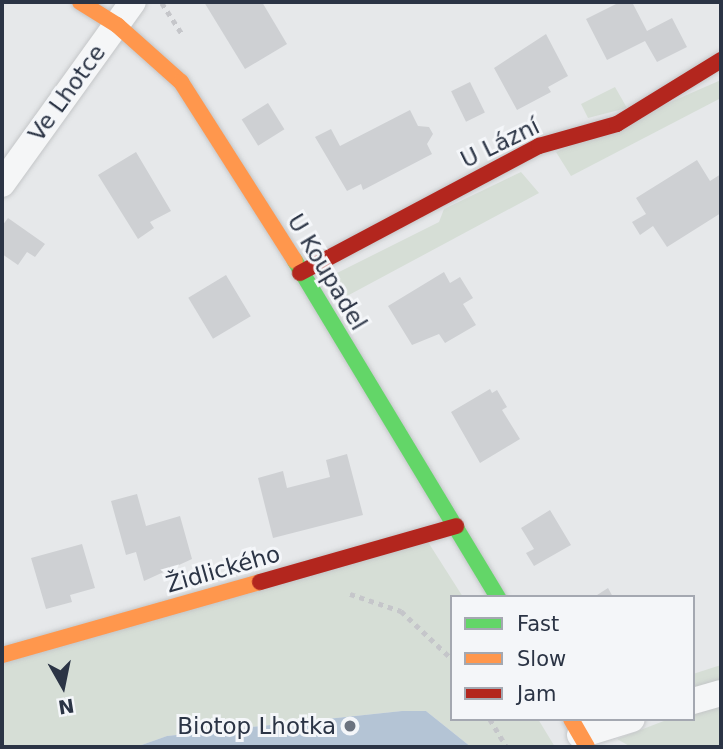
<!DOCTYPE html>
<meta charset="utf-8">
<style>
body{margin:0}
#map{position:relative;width:723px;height:749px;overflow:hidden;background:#e6e8ea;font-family:"DejaVu Sans",sans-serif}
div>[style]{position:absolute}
.green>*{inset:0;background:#d6ded6}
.water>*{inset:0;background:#b4c4d5}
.building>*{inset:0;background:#ced0d3;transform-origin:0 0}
.path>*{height:4.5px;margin-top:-2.25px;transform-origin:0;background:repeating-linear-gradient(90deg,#c5c6ca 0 5px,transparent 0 10px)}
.roads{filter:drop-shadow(0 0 2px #c4c6c8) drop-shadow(0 0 2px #c4c6c8)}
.street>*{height:26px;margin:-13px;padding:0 13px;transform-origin:13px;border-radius:13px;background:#f5f6f7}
.fast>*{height:16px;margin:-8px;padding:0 8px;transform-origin:8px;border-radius:8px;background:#63d668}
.slow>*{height:16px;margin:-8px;padding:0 8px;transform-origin:8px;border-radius:8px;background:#ff974d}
.jam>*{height:16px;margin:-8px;padding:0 8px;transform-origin:8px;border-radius:8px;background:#b3261e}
.dots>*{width:19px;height:19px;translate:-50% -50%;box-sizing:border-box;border:4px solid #f4f6f9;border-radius:50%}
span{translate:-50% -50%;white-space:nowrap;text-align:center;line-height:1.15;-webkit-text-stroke:6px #f4f6f9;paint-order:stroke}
.street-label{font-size:23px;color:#2b3445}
.poi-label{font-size:23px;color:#2b3445}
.right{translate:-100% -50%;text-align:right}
.frame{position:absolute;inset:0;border:4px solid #2b3445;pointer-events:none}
.legend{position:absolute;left:450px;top:595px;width:245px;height:126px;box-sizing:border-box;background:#f4f6f9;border:2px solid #a4a8b1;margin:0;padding:9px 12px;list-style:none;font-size:21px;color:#2b3445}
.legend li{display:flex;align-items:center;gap:14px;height:35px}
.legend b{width:35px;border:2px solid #a4a8b1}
.north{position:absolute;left:28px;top:651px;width:70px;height:70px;-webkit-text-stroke:5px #f4f6f9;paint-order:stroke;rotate:171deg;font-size:19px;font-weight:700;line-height:28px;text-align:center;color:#2b3445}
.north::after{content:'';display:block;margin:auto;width:24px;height:32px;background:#2b3445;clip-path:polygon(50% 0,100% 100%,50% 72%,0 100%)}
</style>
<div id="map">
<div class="green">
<i style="clip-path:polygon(721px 80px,721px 98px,571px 176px,556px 152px)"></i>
<i style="clip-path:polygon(615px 87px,627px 108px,588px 118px,581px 104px)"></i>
<i style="clip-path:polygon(521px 172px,539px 193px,347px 296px,335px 274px,439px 222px,444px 209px)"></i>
<i style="clip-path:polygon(428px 542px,463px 597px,452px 597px,452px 719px,538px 719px,555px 747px,471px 747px,426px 711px,402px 711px,167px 736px,136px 747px,2px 747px,2px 663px)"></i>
<i style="clip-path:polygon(721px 665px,721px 684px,694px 692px,693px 674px)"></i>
<i style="clip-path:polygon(721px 705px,721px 747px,631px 747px,617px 739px,669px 719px,693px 719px,693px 712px)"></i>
</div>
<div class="water">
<i style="clip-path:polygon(402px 711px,426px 711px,471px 747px,136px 747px,167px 736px)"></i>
</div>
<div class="building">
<i style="clip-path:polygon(204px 2px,262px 2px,287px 44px,245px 69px)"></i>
<i style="clip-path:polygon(620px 2px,632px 2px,647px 31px,672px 18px,687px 47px,657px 62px,645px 41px,607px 60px,586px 19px)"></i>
<i style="clip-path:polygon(546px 34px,568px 76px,548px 87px,551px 92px,517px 110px,494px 68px)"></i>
<i style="left:470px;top:82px;width:34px;height:21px;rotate:64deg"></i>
<i style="left:268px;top:103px;width:31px;height:31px;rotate:58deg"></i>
<i style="clip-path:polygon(410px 110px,418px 126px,429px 127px,433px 134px,427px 144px,432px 154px,363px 190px,361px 184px,347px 191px,315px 137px,331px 129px,340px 146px)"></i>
<i style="clip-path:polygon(136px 152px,171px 211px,150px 222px,154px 228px,138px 239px,98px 175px)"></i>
<i style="clip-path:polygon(697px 160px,710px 181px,721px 174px,721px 213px,667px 247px,653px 226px,640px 235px,632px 222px,646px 214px,636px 198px)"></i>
<i style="clip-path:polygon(8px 218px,45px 244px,35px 257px,27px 252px,18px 265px,2px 254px,2px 226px)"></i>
<i style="clip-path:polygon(444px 272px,450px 283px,460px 277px,473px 298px,463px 304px,476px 325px,445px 343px,439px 334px,412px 345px,388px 306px)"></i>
<i style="left:226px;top:275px;width:48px;height:44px;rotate:59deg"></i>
<i style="clip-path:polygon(490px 389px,492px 393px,497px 390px,507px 407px,502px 410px,520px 439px,480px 463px,451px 412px)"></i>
<i style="clip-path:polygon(347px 454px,363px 515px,273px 538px,258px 478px,283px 471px,287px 488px,330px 477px,326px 460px)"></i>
<i style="clip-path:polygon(137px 494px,146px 526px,180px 516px,192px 559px,144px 581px,136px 552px,126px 555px,111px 501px)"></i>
<i style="clip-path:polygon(550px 510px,571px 545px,534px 566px,526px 553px,534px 549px,521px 528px)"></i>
<i style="clip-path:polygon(82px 544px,95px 588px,70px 595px,72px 602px,46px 609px,31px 558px)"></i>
<i style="clip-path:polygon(608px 588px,613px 597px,594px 597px)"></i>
</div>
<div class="path">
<i style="left:162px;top:3px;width:37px;rotate:57deg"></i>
<i style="left:350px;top:594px;width:54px;rotate:18.4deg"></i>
<i style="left:401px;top:611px;width:70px;rotate:43.3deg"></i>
<i style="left:490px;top:719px;width:33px;rotate:59deg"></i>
</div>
<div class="roads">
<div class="street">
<i style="left:2px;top:184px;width:224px;rotate:-54.3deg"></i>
<i style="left:693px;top:701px;width:29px;rotate:-16deg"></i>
<i style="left:580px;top:735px;width:54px;rotate:-17.1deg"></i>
</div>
<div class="fast">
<i style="left:295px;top:261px;width:393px;rotate:58.9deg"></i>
</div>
<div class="slow">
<i style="left:80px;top:2px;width:44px;rotate:31.9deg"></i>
<i style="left:117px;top:25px;width:86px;rotate:41.7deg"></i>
<i style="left:181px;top:82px;width:212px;rotate:57.5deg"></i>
<i style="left:2px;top:655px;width:268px;rotate:-15.8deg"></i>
<i style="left:571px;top:719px;width:32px;rotate:60deg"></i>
</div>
<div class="jam">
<i style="left:300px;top:273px;width:271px;rotate:-28deg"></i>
<i style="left:539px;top:146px;width:81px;rotate:-15.8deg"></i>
<i style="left:617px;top:124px;width:122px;rotate:-31.6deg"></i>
<i style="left:260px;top:582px;width:204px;rotate:-15.9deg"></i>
</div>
</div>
<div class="dots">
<i style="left:350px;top:726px;background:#6c737f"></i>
</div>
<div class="street-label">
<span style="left:67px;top:93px;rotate:-54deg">Ve Lhotce</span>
<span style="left:500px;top:143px;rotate:-26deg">U Lázní</span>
<span style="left:327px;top:272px;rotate:59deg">U Koupadel</span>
<span style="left:223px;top:569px;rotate:-16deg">Židlického</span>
</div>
<div class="poi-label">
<span class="right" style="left:336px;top:726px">Biotop Lhotka</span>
</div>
<div class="frame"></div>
<ul class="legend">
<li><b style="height:9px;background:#63d668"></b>Fast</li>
<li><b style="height:9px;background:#ff974d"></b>Slow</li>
<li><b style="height:9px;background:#b3261e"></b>Jam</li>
</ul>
<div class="north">N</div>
</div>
